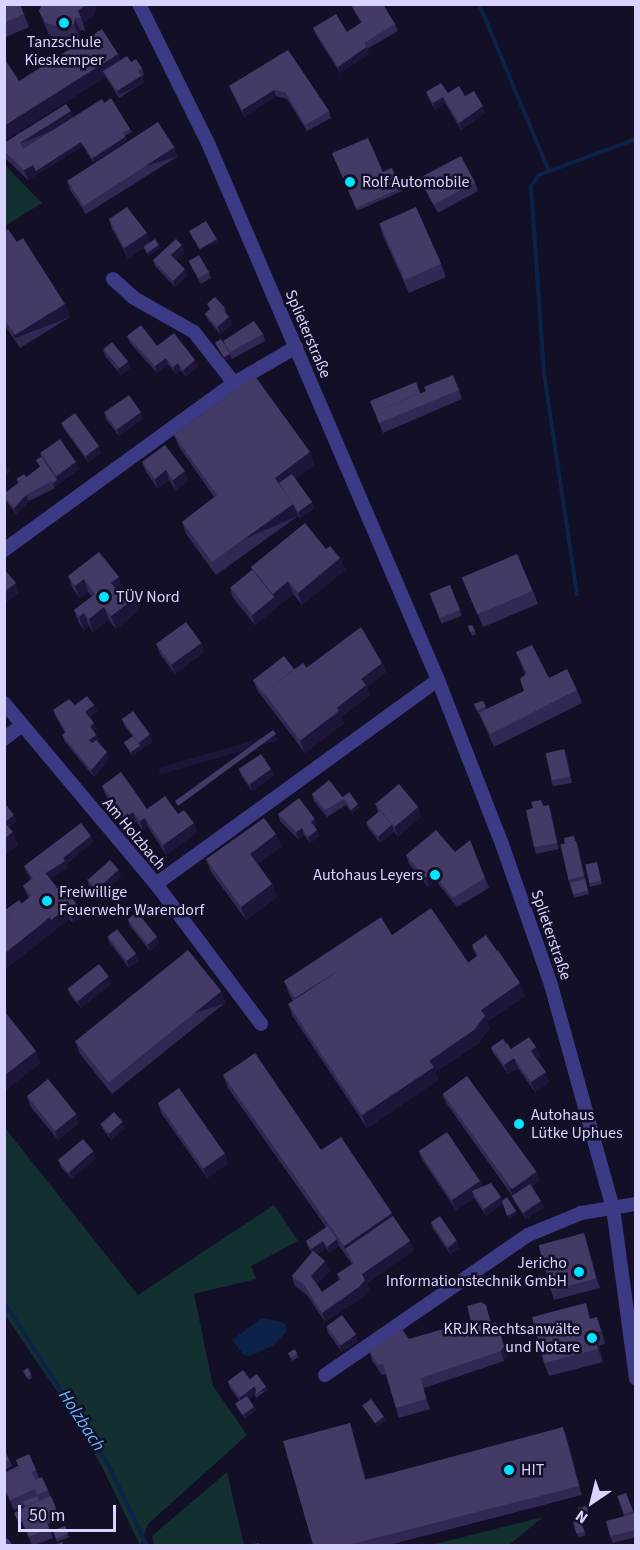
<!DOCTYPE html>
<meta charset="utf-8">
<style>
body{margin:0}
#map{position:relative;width:640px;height:1550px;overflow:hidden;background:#130f26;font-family:"Source Sans 3",sans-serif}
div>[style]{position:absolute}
.green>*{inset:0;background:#12302f}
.water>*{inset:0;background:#0c2248}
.stream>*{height:4px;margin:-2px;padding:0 2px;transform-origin:2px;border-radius:2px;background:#0c2248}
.minor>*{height:14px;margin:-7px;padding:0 7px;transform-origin:7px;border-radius:7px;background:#3d3a85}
.wall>*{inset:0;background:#312854;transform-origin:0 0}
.shaded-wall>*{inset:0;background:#1d163a;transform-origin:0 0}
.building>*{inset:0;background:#433a66;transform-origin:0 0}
.dots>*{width:16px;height:16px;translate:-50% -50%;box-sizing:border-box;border:3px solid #130f26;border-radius:50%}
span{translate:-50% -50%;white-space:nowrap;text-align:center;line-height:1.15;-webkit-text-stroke:5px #130f26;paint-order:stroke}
.poi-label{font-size:16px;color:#d9d4ff}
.left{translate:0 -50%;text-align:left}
.right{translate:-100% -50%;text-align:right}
.street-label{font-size:16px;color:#d9d4ff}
.water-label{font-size:18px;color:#62b6ff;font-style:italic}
.frame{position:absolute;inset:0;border:6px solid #d9d4ff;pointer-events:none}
.north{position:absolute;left:562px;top:1472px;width:60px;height:60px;-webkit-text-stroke:4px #130f26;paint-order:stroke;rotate:215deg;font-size:16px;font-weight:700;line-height:24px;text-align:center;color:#d9d4ff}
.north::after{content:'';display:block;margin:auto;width:21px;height:27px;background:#d9d4ff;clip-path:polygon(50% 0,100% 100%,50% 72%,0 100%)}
.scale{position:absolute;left:18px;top:1505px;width:98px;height:27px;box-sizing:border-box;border:3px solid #d9d4ff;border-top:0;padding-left:8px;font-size:18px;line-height:21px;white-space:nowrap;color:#d9d4ff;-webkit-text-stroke:4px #130f26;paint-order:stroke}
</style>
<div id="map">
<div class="green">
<i style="clip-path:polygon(5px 165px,42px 203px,5px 226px,4px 226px)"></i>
<i style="clip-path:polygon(5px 1128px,138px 1295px,274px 1205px,298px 1241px,251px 1266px,256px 1279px,194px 1294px,213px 1386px,247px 1435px,148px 1524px,140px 1545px,102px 1467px,61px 1397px,5px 1315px)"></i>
<i style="clip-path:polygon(227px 1472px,244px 1545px,154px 1545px,152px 1536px)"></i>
<i style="clip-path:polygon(543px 1517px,509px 1545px,431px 1545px)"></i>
</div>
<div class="water">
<i style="clip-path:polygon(262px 1318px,282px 1322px,287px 1326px,286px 1332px,274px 1345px,250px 1356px,244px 1355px,232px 1340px)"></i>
</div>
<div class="stream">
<i style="left:479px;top:4px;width:181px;rotate:67.3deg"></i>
<i style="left:577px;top:594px;width:223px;rotate:-98.5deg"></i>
<i style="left:544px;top:373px;width:187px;rotate:-94deg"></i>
<i style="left:531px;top:186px;width:14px;rotate:-54deg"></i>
<i style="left:539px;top:175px;width:103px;rotate:-20.4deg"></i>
<i style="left:4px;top:1302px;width:193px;rotate:57.3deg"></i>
<i style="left:108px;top:1464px;width:91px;rotate:64.6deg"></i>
</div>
<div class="minor">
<i style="left:139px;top:4px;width:155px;rotate:63.6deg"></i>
<i style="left:208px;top:143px;width:584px;rotate:66.81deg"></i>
<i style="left:438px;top:680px;width:176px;rotate:68.7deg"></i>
<i style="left:502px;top:844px;width:149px;rotate:70.8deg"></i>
<i style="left:551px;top:985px;width:231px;rotate:74.5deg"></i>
<i style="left:613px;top:1208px;width:172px;rotate:82.3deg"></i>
<i style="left:113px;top:279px;width:28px;rotate:42deg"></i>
<i style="left:134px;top:298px;width:69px;rotate:29.5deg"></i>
<i style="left:194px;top:332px;width:65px;rotate:51.9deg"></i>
<i style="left:4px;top:550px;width:284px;rotate:-36deg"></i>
<i style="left:234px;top:383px;width:72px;rotate:-30.1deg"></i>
<i style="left:4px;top:703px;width:236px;rotate:50deg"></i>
<i style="left:156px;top:884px;width:175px;rotate:53.1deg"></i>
<i style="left:4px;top:739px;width:23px;rotate:-38deg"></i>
<i style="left:156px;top:884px;width:348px;rotate:-35.9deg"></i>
<i style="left:325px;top:1375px;width:247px;rotate:-34.6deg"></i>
<i style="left:528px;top:1235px;width:57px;rotate:-22.5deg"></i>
<i style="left:581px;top:1213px;width:56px;rotate:-9.3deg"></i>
<i style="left:4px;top:1545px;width:1px;rotate:45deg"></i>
</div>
<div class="wall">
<i style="clip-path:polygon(4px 4px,24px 14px,29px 27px,4px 38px)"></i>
<i style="clip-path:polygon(351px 4px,395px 24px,398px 31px,367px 49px,369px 54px,340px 73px,316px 35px,313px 28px,347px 32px,361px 23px,354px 11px)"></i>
<i style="clip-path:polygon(39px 11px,94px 15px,83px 23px,85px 31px,80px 30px,79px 37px,67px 42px,49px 35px)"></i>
<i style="clip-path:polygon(288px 50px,329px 111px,331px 118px,307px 131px,287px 99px,276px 96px,244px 117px,229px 86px)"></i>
<i style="clip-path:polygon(118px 54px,120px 60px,131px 62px,142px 68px,144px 75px,142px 77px,144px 82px,119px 98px,106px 77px,19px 81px)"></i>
<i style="clip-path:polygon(426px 92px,448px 93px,465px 96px,485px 113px,461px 130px,445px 103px,435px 110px,429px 99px)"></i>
<i style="clip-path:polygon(104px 103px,130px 129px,132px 132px,125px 136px,127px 140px,93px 162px,83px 146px,28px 180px,4px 157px,4px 143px,74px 117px)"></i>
<i style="clip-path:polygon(174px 147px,177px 157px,86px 214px,70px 190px,67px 180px)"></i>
<i style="clip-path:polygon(332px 153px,383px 172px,392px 168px,402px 191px,357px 211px)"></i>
<i style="clip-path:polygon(420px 178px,475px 182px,478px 191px,438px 213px,424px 188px)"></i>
<i style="clip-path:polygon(109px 219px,150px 242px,161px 248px,148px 256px,144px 248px,128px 258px,112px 229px)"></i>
<i style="clip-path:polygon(379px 223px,441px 264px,446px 277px,409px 293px,383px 236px)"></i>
<i style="clip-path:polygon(4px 232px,70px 317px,20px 348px,4px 324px)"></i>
<i style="clip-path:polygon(185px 252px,176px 260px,187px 276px,175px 287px,155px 266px,153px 260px)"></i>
<i style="clip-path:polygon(189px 262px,209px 272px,211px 278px,201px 284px,192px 268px)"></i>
<i style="clip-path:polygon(207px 304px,225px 308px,226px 311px,225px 312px,229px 317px,232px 324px,220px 334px,208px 320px,205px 314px,210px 309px)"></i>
<i style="clip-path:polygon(263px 334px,265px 341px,232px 359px,231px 357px,226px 360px,215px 343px,224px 344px)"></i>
<i style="clip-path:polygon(127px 336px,195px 360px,198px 367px,186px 376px,180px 370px,176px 374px,168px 364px,157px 373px,130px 343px)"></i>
<i style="clip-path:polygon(103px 349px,128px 361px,130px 368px,121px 375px,105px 356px)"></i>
<i style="clip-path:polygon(459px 390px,462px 399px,383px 433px,370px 401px,420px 393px)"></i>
<i style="clip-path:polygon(104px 412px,143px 418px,119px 436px,106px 419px)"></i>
<i style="clip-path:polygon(61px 423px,101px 453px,88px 462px,64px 429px)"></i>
<i style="clip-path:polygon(174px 435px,310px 452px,314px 465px,295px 479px,312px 502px,314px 508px,300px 518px,297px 515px,298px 516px,216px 575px,186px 534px,182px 522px,214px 497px,179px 447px)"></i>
<i style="clip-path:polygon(40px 453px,79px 469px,54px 487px,55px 488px,29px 501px,16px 514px,6px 501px,4px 494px,18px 483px,17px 480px,26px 477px,40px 467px,36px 460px,41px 457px)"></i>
<i style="clip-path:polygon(142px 462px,188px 481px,176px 490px,169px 480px,158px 489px,146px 472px)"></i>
<i style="clip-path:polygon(326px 549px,340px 558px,345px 570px,302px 605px,293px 594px,255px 625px,233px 598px,230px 588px,252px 570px,251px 567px)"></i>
<i style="clip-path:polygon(68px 576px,123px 590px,119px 593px,135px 598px,139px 610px,116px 629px,109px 620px,93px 632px,89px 626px,84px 630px,79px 623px,74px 610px,92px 597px,88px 592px,80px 598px,73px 589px)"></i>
<i style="clip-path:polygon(462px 578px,533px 591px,538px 604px,483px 627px)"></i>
<i style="left:450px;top:585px;width:33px;height:22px;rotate:69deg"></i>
<i style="clip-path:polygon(472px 625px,476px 634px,472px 636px,468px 626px)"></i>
<i style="clip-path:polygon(201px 643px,204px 652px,175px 674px,160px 654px,156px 644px)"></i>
<i style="clip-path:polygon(516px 652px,549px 678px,577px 690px,582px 703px,494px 747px,484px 725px,479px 713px,478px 714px,474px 704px,483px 701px,486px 709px,524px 691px,525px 674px)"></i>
<i style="clip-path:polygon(382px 663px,386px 672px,367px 687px,370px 695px,341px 717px,344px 723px,305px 753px,257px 690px,253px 680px,294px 669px)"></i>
<i style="clip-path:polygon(75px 705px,94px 705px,97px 711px,90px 717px,97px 729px,94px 731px,99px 741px,98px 742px,107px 752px,109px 759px,94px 777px,65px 742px,62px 735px,65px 733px,56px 717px,53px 710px)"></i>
<i style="clip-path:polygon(122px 719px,153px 741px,132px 756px,126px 746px,124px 743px,133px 737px,124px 725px)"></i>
<i style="clip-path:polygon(564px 749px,567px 755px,572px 783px,553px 786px,551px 780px)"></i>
<i style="clip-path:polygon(271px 769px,274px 775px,252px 791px,242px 777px,239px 770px)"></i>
<i style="clip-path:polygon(102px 786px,147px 809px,178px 814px,194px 823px,197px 832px,166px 855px,148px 827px,143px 831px,136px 821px,128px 827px,106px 796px)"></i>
<i style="clip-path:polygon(312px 794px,343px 797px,360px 807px,352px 813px,346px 805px,327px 817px,314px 801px)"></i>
<i style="clip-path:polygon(541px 800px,544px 806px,551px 812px,559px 849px,536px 854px,534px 847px,533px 808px)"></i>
<i style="clip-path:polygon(375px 803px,418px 807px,421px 817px,398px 836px,394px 832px,380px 843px,369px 829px,366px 822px,378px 812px)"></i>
<i style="clip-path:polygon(278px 814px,317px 826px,315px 827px,319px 836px,310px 843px,304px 835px,298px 839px,280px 821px)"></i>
<i style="clip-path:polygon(276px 834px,281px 847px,258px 864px,272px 884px,277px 897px,246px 920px,211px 872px,206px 859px)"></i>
<i style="clip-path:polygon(91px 836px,93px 842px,66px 864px,68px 867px,50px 879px,66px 899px,82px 916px,73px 923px,69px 919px,4px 970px,22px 904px,29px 898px,27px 895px,23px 886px,31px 879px,27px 873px,24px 866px)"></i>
<i style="clip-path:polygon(575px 841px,576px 841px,579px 848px,589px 894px,574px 898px,568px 879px)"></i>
<i style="clip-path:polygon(455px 852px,485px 878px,489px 888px,457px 907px,436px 881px,428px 887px,409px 864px,406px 855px)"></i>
<i style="clip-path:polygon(598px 865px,602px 884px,590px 887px,589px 884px)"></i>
<i style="clip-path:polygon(121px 877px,97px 896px,89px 886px,87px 879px)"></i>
<i style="clip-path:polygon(128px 920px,159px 943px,150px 951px,130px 926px)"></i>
<i style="clip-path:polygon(392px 935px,468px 963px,477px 956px,474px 952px,472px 945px,525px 996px,487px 1022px,489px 1028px,479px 1043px,435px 1072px,438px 1080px,367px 1128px,293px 1017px,288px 1004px,293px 1001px,289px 994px,284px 981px)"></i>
<i style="clip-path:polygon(107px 936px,139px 960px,129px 968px,110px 943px)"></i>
<i style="clip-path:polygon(112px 983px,81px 1008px,70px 995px,68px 989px)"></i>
<i style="clip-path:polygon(221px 991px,225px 1003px,112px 1094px,80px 1054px,75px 1041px)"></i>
<i style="clip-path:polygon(506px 1043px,511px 1049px,536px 1047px,540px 1057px,536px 1059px,549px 1082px,535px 1092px,518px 1068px,508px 1074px,492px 1051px,491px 1047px)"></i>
<i style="clip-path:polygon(evenodd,223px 1075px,321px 1150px,393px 1216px,414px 1250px,367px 1283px,369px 1289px,363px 1297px,325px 1322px,307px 1295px,295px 1286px,292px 1276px,312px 1253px,308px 1247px,306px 1241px,326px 1227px,228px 1088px,223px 1075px,339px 1246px,352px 1264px,337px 1274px,339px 1280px,322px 1292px,317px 1284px,329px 1271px,325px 1261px,317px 1254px,326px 1248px,329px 1253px,339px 1246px)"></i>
<i style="clip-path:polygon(442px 1093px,536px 1172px,539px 1181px,531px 1187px,541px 1201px,544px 1207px,526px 1219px,515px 1202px,513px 1197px,446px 1103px)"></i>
<i style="clip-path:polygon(27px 1096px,76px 1114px,79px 1123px,58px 1140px,30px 1106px)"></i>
<i style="clip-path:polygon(158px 1103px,228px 1163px,207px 1178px,161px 1113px)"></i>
<i style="clip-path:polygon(100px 1123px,125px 1128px,111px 1140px,103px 1129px)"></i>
<i style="clip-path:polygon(419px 1152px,480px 1181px,482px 1187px,501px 1197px,502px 1201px,516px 1211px,517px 1214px,509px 1219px,503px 1204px,486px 1216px,474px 1198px,456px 1210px,423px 1161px)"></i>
<i style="clip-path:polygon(96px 1158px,72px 1179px,61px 1167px,59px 1161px)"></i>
<i style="clip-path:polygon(431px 1223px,459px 1248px,450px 1254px,433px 1229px)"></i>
<i style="clip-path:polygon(584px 1233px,600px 1288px,554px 1300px,551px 1290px)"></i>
<i style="clip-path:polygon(489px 1315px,492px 1324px,500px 1332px,507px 1356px,504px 1361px,424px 1388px,430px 1409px,399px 1418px,386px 1374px,382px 1375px,372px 1361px,369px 1351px,471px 1321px)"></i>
<i style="clip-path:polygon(591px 1319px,602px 1330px,605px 1344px,599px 1346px,603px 1362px,549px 1376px,544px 1363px)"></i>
<i style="clip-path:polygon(326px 1326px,358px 1341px,342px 1352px,328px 1333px)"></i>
<i style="clip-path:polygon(288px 1353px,297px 1354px,299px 1357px,292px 1361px)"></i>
<i style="clip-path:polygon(23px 1371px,31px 1374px,32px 1378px,28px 1380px)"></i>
<i style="clip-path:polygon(250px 1379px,266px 1387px,267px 1390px,256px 1398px,255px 1395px,249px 1399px,256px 1410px,245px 1418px,237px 1408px,236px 1404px,240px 1402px,230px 1388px,228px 1382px)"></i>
<i style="clip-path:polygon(350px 1423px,353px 1433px,366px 1479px,567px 1436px,582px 1495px,389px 1545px,313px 1545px)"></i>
<i style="clip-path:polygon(5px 1450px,12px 1466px,4px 1470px)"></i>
<i style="clip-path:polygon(16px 1460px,36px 1470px,39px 1478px,48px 1490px,60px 1518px,48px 1524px,53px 1538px,35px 1545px,32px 1545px,21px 1521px,18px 1522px,14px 1513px,25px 1507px,25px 1505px,14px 1510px,4px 1489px,4px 1475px,18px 1466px)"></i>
<i style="clip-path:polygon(626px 1493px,634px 1513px,636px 1513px,636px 1537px,613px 1543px,610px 1536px,624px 1516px,617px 1496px)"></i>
<i style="left:586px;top:1506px;width:9px;height:8px;rotate:69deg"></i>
<i style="left:581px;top:1520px;width:16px;height:8px;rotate:72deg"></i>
<i style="left:65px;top:1526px;width:12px;height:13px;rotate:70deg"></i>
</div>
<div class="shaded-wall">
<i style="clip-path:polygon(87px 4px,98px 4px,94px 15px,83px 23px,78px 11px)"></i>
<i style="clip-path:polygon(75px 18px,80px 30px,79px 37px,74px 24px)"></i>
<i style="clip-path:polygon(366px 47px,369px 54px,340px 73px,338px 67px)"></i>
<i style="clip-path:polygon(118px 54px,122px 67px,103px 71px,106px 77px,4px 141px,4px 126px)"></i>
<i style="left:141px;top:76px;width:7px;height:28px;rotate:63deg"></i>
<i style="clip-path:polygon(274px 90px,276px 96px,244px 117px,242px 110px)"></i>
<i style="clip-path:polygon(443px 97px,445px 103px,435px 110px,433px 103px)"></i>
<i style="clip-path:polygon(483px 106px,485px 113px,461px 130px,459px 123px)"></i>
<i style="left:71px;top:111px;width:11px;height:60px;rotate:68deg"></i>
<i style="left:125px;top:137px;width:4px;height:39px;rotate:56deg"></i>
<i style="clip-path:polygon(81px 142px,83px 146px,28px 180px,24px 170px,33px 165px)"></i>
<i style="left:174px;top:147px;width:10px;height:108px;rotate:73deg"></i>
<i style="clip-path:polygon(147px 233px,151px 243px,128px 258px,124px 248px)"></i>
<i style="left:217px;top:239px;width:4px;height:19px;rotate:76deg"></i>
<i style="clip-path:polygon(159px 245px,161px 248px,148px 256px,147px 253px)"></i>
<i style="clip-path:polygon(182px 245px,185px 252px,174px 262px,171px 255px)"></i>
<i style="clip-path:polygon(185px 269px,187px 276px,175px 287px,173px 281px)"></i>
<i style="left:65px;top:304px;width:14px;height:59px;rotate:69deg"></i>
<i style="clip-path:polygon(229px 317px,232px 324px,220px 334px,218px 327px)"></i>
<i style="clip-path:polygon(230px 354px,231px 357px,226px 360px,224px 357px)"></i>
<i style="clip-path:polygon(166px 358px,168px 364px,157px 373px,155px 366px)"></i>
<i style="clip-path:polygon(195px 360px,198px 367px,186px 376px,183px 370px)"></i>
<i style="clip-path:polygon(128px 361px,130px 368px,121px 375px,118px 369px)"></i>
<i style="clip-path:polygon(178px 363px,180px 370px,176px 374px,173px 367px)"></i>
<i style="clip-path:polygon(141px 412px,143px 418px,119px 436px,117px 429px)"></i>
<i style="clip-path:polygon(99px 446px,101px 453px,88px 462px,86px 456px)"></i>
<i style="clip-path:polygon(310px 452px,314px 465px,281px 490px,275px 478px)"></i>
<i style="clip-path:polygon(76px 462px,79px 469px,54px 487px,53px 483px,57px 480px,56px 477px)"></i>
<i style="clip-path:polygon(7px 466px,10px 472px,4px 476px,4px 468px)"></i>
<i style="clip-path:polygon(166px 470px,169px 480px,158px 489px,155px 479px)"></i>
<i style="clip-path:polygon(185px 471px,188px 481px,176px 490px,173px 480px)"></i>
<i style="clip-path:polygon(26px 495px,29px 501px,16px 514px,14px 508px)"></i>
<i style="clip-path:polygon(312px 502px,314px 508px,300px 518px,298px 512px)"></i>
<i style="left:293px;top:504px;width:13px;height:100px;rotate:67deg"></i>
<i style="clip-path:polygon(340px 558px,345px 570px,302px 605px,298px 593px)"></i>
<i style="clip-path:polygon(119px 577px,123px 590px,116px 595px,111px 583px)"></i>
<i style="clip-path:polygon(84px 579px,88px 592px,80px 598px,75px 586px)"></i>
<i style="clip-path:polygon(288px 581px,293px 594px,255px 625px,252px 615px,274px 597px,273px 594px)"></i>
<i style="clip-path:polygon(16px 583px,19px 593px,4px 604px,4px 592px)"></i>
<i style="clip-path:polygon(135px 598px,139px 610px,116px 629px,111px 616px)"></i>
<i style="clip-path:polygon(104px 607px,109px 620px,93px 632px,89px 619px)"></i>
<i style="clip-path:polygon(84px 613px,89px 626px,84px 630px,79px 617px)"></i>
<i style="clip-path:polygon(201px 643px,204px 652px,175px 674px,171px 664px)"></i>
<i style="clip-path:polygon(382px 663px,386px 672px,367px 687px,370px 695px,341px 717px,344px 723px,305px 753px,300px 740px,336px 708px,361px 679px)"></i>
<i style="clip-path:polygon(94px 705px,97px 711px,88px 718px,85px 712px)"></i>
<i style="clip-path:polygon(94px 723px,97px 729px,92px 733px,90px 726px)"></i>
<i style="clip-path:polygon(150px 734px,153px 741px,142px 749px,139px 743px)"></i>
<i style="left:276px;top:734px;width:7px;height:122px;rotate:74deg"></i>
<i style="clip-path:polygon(96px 735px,99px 741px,92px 747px,89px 740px)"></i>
<i style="clip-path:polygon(140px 746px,141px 749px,132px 756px,131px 752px)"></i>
<i style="clip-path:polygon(564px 749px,567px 755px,572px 783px,570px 776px)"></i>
<i style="clip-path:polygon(107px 752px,109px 759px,94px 777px,91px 770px)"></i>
<i style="clip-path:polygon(271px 769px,274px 775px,252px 791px,250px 785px)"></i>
<i style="clip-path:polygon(358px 804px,360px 807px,352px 813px,351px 810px)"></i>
<i style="clip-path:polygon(549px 805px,551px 812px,559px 849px,557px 843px)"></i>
<i style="clip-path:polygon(418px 807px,421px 817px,398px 836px,394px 826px)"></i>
<i style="clip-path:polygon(133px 812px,136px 821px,128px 827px,125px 817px)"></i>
<i style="clip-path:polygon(14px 815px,17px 821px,6px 830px,4px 823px)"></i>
<i style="clip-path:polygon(145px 818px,148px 827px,143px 831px,140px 821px)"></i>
<i style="clip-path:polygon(315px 819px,317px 826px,313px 828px,311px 822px)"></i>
<i style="clip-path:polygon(194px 823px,197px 832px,166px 855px,163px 845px)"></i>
<i style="clip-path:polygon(392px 825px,394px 832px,380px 843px,378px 836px)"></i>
<i style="clip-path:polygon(302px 828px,304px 835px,298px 839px,296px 832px)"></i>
<i style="clip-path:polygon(317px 830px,319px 836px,310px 843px,308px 837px)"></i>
<i style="clip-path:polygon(13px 832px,18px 845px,4px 856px,4px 839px)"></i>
<i style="clip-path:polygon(276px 834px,281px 847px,255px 866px,250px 854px)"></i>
<i style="clip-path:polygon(91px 836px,93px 842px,66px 864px,68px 867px,38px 887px,35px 880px)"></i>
<i style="clip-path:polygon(576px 841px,579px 848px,589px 894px,584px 876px)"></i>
<i style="clip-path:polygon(119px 870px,121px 877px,97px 896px,95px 889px)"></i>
<i style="clip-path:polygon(432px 872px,436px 881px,428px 887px,425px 878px)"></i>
<i style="clip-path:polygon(272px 884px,277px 897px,246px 920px,241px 907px)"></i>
<i style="clip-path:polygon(79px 907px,82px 916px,73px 923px,70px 914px)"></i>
<i style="clip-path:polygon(66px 909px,69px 919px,55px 930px,51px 920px)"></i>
<i style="clip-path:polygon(50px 917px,55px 930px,4px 970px,4px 954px)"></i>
<i style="clip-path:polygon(157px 937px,159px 943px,150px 951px,148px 944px)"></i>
<i style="clip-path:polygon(136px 953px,139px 960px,129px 968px,127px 961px)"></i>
<i style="clip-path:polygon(344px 967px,299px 1011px,295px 998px)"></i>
<i style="clip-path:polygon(109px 977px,112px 983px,81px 1008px,78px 1001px)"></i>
<i style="clip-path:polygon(520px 983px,525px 996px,487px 1022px,489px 1028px,479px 1043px,435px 1072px,438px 1080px,367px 1128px,362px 1115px,429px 1061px,481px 1010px)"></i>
<i style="left:221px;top:991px;width:13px;height:144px;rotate:72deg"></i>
<i style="clip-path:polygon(536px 1047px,540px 1057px,534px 1061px,531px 1051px)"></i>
<i style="clip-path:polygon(36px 1051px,41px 1063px,4px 1092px,4px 1076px)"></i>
<i style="clip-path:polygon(514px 1058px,518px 1068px,508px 1074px,504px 1065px)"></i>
<i style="clip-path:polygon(546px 1072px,549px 1082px,535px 1092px,531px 1082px)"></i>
<i style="clip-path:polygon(76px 1114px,79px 1123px,58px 1140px,55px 1131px)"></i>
<i style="clip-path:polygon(123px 1122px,125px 1128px,111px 1140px,108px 1133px)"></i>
<i style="clip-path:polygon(93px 1151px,96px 1158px,72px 1179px,69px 1173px)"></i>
<i style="clip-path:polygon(225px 1153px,228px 1163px,207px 1178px,203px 1168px)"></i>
<i style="clip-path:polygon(536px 1172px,539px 1181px,514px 1198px,510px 1189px)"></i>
<i style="clip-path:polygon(480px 1181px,484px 1191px,472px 1191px,474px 1198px,456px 1210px,452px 1200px)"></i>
<i style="clip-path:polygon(501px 1197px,503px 1204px,486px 1216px,484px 1209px)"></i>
<i style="clip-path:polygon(541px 1201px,544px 1207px,526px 1219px,524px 1213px)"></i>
<i style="clip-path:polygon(516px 1211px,517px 1214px,509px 1219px,507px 1216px)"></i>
<i style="clip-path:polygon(392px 1213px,397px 1226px,345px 1249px,344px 1246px)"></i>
<i style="clip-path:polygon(584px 1233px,587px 1243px,600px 1288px,596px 1278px)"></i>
<i style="clip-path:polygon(337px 1239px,339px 1246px,329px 1253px,327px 1247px)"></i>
<i style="clip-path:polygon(323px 1241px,326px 1248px,314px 1256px,311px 1249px)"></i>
<i style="clip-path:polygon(410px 1241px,414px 1250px,367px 1283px,369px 1289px,363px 1297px,325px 1322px,322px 1313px,362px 1274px)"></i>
<i style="clip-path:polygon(457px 1241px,459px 1248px,450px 1254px,448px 1248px)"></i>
<i style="clip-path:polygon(325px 1261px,329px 1271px,315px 1286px,311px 1276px)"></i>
<i style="clip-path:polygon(597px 1317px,602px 1330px,605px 1344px,601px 1331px)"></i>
<i style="clip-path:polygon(496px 1322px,507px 1356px,504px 1361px,501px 1351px)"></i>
<i style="clip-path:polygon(594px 1333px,599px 1346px,603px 1362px,598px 1349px)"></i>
<i style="clip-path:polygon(356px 1334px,358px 1341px,342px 1352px,339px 1345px)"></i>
<i style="clip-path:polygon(421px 1378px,424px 1388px,430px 1409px,426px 1399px)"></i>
<i style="clip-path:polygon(255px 1386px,257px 1393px,242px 1404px,239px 1398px)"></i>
<i style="left:266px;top:1387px;width:3px;height:14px;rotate:72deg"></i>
<i style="clip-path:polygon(254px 1407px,256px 1410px,245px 1418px,244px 1415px)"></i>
<i style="left:384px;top:1417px;width:4px;height:11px;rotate:56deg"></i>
<i style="clip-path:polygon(350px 1423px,353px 1433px,368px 1489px,365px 1480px)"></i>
<i style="clip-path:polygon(563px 1427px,567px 1436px,582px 1495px,579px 1486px)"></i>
</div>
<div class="building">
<i style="clip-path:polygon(4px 4px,20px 4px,24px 14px,4px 23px)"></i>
<i style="clip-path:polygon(42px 4px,87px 4px,78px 11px,81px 18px,75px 18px,74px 24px,63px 29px,45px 22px,39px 11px)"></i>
<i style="clip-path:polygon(383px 4px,395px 24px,364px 43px,366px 47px,338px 67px,313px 28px,336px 14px,347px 32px,362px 22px,351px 5px)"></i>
<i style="clip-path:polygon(102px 29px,118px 54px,4px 126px,4px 58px,19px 81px)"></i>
<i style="clip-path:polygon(288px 50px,329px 111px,305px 125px,285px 92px,274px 90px,242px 110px,229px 86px)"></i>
<i style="clip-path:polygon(127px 56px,131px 62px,136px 59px,142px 68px,138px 71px,141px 76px,117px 91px,103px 71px)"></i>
<i style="clip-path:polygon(441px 83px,448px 93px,459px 86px,465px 96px,474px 91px,483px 106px,459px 123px,443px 97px,433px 103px,426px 92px)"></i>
<i style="clip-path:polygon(111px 98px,130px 129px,123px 133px,125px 137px,92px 158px,81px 142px,36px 171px,33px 165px,23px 149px,102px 99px,104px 103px)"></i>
<i style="clip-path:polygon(66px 104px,71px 111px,20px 143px,33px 165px,24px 170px,4px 151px,4px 143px)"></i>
<i style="left:158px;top:122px;width:30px;height:108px;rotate:57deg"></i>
<i style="clip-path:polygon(368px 138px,383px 172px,392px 168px,401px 188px,356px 208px,332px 153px)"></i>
<i style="left:461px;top:156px;width:30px;height:47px;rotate:62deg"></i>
<i style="clip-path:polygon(127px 207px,147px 233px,124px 248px,109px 219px)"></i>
<i style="left:416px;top:207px;width:62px;height:40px;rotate:66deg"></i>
<i style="left:206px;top:221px;width:21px;height:20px;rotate:59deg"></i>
<i style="clip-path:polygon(8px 229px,17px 242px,23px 238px,65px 304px,15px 335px,4px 319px,4px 232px)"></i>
<i style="left:155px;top:239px;width:7px;height:14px;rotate:56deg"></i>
<i style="clip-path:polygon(176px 239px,182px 245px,171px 255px,185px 269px,173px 281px,153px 260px)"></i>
<i style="left:199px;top:255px;width:20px;height:12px;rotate:60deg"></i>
<i style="clip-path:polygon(215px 297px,225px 308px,223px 310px,217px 303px,211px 309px,207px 304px)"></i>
<i style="left:217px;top:303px;width:18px;height:16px;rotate:49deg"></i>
<i style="clip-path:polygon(254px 321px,263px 334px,230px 352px,223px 341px)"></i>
<i style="clip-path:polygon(141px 325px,157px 346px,174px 333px,195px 360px,183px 370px,178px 363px,173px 367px,166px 358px,155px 366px,127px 336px)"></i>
<i style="left:221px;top:339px;width:17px;height:7px;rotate:59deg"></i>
<i style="left:112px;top:342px;width:25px;height:11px;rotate:50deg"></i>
<i style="clip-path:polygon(453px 375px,459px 390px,379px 423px,375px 412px,426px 391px,424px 387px)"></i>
<i style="clip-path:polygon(255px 376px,310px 452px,275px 478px,293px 504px,212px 562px,182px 522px,217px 495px,174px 435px)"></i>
<i style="clip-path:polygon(416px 382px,420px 393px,375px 412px,376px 415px,370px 401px)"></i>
<i style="left:129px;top:395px;width:21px;height:30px;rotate:55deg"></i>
<i style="left:75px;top:413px;width:41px;height:17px;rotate:54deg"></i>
<i style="left:60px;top:439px;width:28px;height:24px;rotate:55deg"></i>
<i style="clip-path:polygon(165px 445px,185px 471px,173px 480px,166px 470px,155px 479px,142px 462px)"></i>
<i style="clip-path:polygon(41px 457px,57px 480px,53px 483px,41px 466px,41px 467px,36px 460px)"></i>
<i style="clip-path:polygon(41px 466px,52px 481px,26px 495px,14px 508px,4px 495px,4px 494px)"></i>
<i style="left:24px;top:474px;width:4px;height:9px;rotate:56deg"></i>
<i style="clip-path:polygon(292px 474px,312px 502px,298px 512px,293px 504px,279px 483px)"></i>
<i style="clip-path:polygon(305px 523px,326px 549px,330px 546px,340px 558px,298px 593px,288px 581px,273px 594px,251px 567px)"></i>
<i style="clip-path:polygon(99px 552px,119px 577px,111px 583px,120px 594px,127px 588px,135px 598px,111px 616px,104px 607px,89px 619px,84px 613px,79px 617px,74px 610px,95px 594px,84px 579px,75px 586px,68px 576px)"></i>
<i style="left:517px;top:554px;width:40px;height:60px;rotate:67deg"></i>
<i style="clip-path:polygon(4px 569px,16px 583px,4px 592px)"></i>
<i style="left:252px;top:570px;width:35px;height:28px;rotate:51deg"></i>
<i style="left:450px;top:585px;width:27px;height:22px;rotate:68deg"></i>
<i style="left:186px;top:622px;width:26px;height:37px;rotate:54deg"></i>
<i style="clip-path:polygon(472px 625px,475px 631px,470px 632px,468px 626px)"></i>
<i style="clip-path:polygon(361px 627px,382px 663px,361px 679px,366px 685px,337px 708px,306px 668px)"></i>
<i style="clip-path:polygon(532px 645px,549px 678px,567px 669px,577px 690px,490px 734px,479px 713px,524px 691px,520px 679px,527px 673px,516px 652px)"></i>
<i style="clip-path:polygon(284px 656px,294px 669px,264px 693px,265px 696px,253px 680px)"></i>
<i style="left:303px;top:663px;width:60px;height:49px;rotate:53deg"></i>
<i style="clip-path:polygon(87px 696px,94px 705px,85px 712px,94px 723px,90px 726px,96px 735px,89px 740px,92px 743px,96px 740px,107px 752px,91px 770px,62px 735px,66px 732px,53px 710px,69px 699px,75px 705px)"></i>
<i style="clip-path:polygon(483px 701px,486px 707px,477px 710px,474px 704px)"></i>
<i style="left:133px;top:711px;width:29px;height:14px;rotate:54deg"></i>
<i style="clip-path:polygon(273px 730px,276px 734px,178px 806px,175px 801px)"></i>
<i style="left:133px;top:736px;width:12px;height:11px;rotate:55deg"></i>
<i style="left:564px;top:749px;width:28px;height:19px;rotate:77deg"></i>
<i style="left:261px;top:754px;width:18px;height:27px;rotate:56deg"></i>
<i style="clip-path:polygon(121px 772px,147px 809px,165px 796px,178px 814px,184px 810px,194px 823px,163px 845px,145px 818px,140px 821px,133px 812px,125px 817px,102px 786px)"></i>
<i style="clip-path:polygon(329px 780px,344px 799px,325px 810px,312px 794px)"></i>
<i style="left:399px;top:784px;width:30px;height:31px;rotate:50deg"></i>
<i style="clip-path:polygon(349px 792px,358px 804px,351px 810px,343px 797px)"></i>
<i style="clip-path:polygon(299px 798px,315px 819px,311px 822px,317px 830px,308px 837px,302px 828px,296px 832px,278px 814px)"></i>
<i style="clip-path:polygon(541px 800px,543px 806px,549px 805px,557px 843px,534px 847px,526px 810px,533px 808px,531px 802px)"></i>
<i style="clip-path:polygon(4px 802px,14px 815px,5px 822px,4px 822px)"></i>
<i style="left:380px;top:811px;width:18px;height:18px;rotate:49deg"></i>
<i style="clip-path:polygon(264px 818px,276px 834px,250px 854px,272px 884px,241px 907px,206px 859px)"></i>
<i style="clip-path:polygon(4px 822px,13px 832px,4px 839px)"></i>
<i style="clip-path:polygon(81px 823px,91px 836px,63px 858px,65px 861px,46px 873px,43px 870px,33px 878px,24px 866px)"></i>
<i style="clip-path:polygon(436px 830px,455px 852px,470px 840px,485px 878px,453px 898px,432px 872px,425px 878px,406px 855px)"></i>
<i style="clip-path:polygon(574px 836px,575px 841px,565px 844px,564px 838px)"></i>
<i style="left:576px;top:841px;width:36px;height:16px;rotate:77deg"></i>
<i style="left:110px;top:860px;width:13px;height:30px;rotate:48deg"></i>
<i style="left:597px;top:862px;width:19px;height:12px;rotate:78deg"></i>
<i style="clip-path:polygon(43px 870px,66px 899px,70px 896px,79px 907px,70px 914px,66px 909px,51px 920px,50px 917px,32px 895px,31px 896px,23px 886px)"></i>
<i style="left:585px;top:879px;width:12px;height:15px;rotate:76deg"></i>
<i style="clip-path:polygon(32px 895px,50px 917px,4px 954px,4px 918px)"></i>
<i style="clip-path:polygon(19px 900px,22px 904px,4px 918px,4px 911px)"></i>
<i style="clip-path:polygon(431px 908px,472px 968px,498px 950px,520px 983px,481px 1010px,485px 1016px,474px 1030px,429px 1061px,434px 1067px,362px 1115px,288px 1004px,344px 967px,295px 998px,284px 981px,381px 917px,392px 935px)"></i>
<i style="left:137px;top:912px;width:32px;height:12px;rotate:51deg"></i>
<i style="left:117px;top:929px;width:31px;height:12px;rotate:52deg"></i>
<i style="clip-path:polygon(486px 935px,497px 951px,472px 968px,468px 963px,478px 955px,472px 945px)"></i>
<i style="left:188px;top:950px;width:53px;height:145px;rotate:51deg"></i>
<i style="left:99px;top:964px;width:16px;height:40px;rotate:52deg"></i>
<i style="clip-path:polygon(6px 1013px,36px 1051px,4px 1076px,4px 1014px)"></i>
<i style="clip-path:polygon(529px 1037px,536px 1047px,531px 1051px,546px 1072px,531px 1082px,514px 1058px,504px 1065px,495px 1051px,507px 1043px,511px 1049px)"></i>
<i style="clip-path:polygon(503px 1039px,506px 1043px,495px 1051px,497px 1057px,491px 1047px)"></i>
<i style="clip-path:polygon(255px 1053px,321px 1150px,341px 1137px,392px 1213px,344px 1246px,223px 1075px)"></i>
<i style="left:467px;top:1076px;width:118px;height:30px;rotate:54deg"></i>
<i style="left:48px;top:1079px;width:45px;height:27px;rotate:51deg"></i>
<i style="left:179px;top:1088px;width:80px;height:26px;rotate:55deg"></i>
<i style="left:114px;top:1112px;width:13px;height:18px;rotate:48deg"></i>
<i style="left:447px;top:1132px;width:59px;height:34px;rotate:56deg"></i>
<i style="left:83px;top:1139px;width:16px;height:33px;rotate:50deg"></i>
<i style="clip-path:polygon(491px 1183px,501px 1197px,484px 1209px,472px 1191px)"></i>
<i style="left:530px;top:1184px;width:20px;height:22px;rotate:57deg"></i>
<i style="clip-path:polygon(507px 1197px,516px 1211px,507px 1216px,502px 1201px)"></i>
<i style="clip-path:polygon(393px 1216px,410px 1241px,362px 1274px,365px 1280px,359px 1287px,322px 1313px,304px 1285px,292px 1276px,313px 1251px,325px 1261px,311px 1276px,322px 1292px,341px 1279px,337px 1274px,354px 1263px,345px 1249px)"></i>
<i style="left:440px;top:1216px;width:30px;height:11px;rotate:56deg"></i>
<i style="clip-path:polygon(328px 1226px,337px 1239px,327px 1247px,323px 1241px,311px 1249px,306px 1241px)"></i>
<i style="left:584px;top:1233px;width:47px;height:47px;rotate:75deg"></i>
<i style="clip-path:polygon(481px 1302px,486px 1305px,491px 1324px,496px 1322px,504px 1346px,501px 1351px,421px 1378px,426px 1399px,396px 1408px,383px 1364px,378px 1365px,369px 1351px,402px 1329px,409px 1339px,471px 1321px,467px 1306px)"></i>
<i style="clip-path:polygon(586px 1303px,590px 1319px,597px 1317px,601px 1331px,594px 1333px,598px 1349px,544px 1363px,532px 1317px)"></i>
<i style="left:342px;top:1315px;width:24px;height:19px;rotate:54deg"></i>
<i style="clip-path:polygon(295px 1349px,297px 1354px,291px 1358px,288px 1353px)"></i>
<i style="clip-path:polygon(28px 1368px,31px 1374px,27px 1377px,23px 1371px)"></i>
<i style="left:243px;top:1370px;width:20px;height:19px;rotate:53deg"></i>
<i style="clip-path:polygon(257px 1374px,266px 1387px,255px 1395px,256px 1389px,250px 1379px)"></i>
<i style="left:247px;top:1396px;width:13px;height:14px;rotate:58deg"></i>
<i style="left:371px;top:1399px;width:22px;height:11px;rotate:54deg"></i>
<i style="clip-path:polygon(350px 1423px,365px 1480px,563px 1427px,579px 1486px,348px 1545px,313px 1545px,283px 1441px)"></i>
<i style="clip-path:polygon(4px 1450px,9px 1460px,4px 1462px)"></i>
<i style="clip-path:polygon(29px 1454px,36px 1470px,32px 1472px,35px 1480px,42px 1477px,48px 1490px,37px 1495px,35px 1489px,10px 1500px,4px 1487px,4px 1475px,20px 1468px,16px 1460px)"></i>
<i style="left:18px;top:1466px;width:2px;height:15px;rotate:63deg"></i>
<i style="left:626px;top:1493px;width:19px;height:9px;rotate:69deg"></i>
<i style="left:37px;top:1496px;width:5px;height:15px;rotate:68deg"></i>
<i style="clip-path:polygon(51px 1496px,56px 1509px,43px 1514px,49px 1528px,29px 1537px,18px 1510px)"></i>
<i style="clip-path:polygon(586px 1506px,588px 1511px,580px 1513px,578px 1508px)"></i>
<i style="clip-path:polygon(18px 1511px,20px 1517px,17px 1519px,14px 1513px)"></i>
<i style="clip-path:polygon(636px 1513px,636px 1530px,610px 1536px,606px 1521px)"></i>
<i style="left:581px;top:1520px;width:12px;height:8px;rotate:76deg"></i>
<i style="left:65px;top:1526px;width:8px;height:13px;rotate:67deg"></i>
<i style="clip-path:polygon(62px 1542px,63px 1545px,54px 1545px)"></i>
<i style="clip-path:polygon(259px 1543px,259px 1545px,248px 1545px)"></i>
</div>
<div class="dots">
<i style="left:64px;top:23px;background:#00e5ff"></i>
<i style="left:350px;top:182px;background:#00e5ff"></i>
<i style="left:104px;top:597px;background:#00e5ff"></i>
<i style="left:435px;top:875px;background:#00e5ff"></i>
<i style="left:47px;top:901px;background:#00e5ff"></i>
<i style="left:519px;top:1124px;background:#00e5ff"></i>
<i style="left:579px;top:1272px;background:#00e5ff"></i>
<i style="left:592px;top:1338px;background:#00e5ff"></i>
<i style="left:509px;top:1470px;background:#00e5ff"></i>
</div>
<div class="poi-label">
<span style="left:64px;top:51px">Tanzschule<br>Kieskemper</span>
<span class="left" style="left:362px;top:182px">Rolf Automobile</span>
<span class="left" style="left:116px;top:597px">TÜV Nord</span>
<span class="right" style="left:423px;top:875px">Autohaus Leyers</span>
<span class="left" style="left:59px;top:901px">Freiwillige<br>Feuerwehr Warendorf</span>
<span class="left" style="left:531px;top:1124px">Autohaus<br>Lütke Uphues</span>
<span class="right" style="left:567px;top:1272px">Jericho<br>Informationstechnik GmbH</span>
<span class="right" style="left:580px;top:1338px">KRJK Rechtsanwälte<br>und Notare</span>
<span class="left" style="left:521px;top:1470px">HIT</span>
</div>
<div class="street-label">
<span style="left:308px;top:334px;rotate:67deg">Splieterstraße</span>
<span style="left:134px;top:834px;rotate:50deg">Am Holzbach</span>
<span style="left:551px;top:935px;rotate:71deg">Splieterstraße</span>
</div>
<div class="water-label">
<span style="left:81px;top:1421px;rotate:57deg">Holzbach</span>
</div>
<div class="frame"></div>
<div class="north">N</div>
<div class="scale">50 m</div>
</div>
